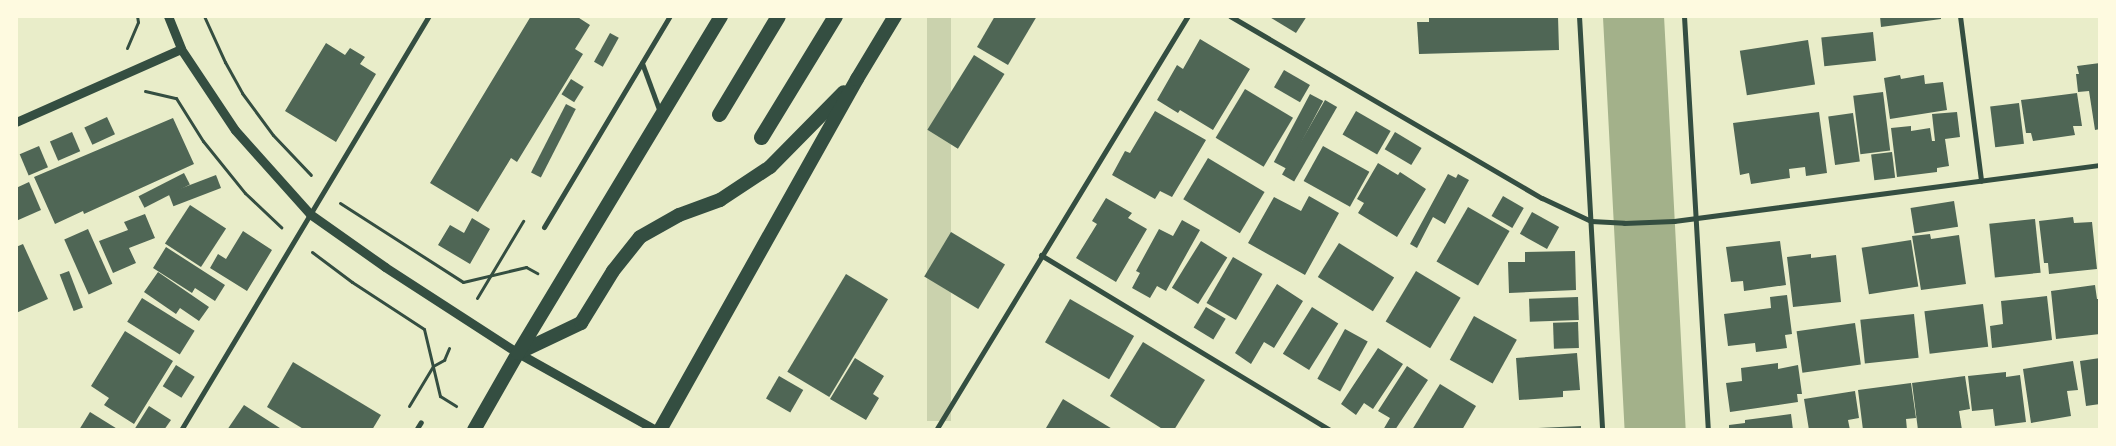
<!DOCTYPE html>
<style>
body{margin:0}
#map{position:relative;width:2116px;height:446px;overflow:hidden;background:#e9edc9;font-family:"DejaVu Sans",sans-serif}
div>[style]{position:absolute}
.green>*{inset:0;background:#cad2ad;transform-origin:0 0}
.river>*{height:61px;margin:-30.5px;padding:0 30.5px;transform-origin:30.5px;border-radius:30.5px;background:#a3b18a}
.building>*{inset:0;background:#4f6655;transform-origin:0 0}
.path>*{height:3px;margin:-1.5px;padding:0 1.5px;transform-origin:1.5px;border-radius:1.5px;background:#344e41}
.minor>*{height:5px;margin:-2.5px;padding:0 2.5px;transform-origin:2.5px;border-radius:2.5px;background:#344e41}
.tertiary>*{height:9px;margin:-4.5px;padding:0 4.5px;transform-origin:4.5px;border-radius:4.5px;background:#344e41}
.trunk>*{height:14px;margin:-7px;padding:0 7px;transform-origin:7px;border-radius:7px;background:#344e41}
.motorway>*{height:15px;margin:-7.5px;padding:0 7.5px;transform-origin:7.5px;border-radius:7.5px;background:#344e41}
span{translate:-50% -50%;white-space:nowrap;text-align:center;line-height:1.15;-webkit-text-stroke:4px #fefae0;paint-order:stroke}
.frame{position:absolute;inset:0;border:18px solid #fefae0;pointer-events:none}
</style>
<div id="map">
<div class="green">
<i style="left:927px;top:16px;width:24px;height:405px"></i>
</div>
<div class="river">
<i style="left:1633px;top:16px;width:415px;rotate:87deg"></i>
</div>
<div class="building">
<i style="clip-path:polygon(531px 16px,576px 16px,590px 25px,575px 49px,583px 54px,517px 162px,511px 158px,478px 212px,430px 183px)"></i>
<i style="clip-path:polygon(995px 16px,1037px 16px,1008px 65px,977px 47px)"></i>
<i style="clip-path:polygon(1268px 16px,1307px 16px,1296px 33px)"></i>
<i style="clip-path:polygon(1429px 16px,1558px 16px,1559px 50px,1419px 54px,1417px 22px,1429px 22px)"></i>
<i style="clip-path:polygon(1880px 16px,1941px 16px,1941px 19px,1881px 27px)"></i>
<i style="left:1873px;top:32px;width:29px;height:52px;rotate:84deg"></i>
<i style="left:610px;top:33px;width:10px;height:33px;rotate:29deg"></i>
<i style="clip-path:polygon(1200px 39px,1250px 69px,1213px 130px,1180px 110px,1178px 113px,1157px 100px,1177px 65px,1183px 69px)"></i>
<i style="left:1808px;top:40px;width:45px;height:69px;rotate:81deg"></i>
<i style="clip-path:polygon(326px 43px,345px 55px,350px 48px,365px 57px,360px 64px,376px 74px,336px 142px,285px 111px)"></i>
<i style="left:974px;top:55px;width:36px;height:88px;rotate:32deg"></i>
<i style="clip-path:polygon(2100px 63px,2100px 129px,2095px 130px,2089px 91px,2078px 92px,2076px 74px,2079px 74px,2077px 66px)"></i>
<i style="left:1284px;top:70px;width:30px;height:20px;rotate:30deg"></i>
<i style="clip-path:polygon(1900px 75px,1901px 79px,1924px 75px,1925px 84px,1943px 82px,1947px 110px,1890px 119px,1884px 78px)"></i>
<i style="left:571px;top:79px;width:15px;height:18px;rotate:32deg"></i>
<i style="left:1245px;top:89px;width:56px;height:57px;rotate:31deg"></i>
<i style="left:1883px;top:92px;width:59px;height:30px;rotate:83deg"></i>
<i style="clip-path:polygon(2077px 93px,2082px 126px,2073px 126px,2075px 135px,2033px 141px,2031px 133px,2026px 133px,2021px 100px)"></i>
<i style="left:1310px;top:94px;width:15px;height:77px;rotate:28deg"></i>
<i style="left:1325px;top:100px;width:14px;height:86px;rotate:30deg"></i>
<i style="left:2019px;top:103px;width:41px;height:29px;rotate:83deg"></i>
<i style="left:566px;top:104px;width:11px;height:77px;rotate:27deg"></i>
<i style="clip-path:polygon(1155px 111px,1206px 140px,1172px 197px,1160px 191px,1155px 199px,1112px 175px,1125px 151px,1130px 153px)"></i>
<i style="left:1356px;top:111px;width:40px;height:27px;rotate:30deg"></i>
<i style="clip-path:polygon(1819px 112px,1827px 173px,1806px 176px,1805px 167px,1789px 169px,1790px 178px,1751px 184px,1749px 173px,1740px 175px,1733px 123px)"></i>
<i style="clip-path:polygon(1957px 112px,1960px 137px,1945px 139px,1949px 166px,1937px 168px,1937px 172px,1897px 177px,1891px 128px,1911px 126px,1911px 131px,1930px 128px,1932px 141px,1935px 141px,1932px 114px)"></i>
<i style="left:1853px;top:113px;width:49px;height:25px;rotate:82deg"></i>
<i style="left:107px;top:117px;width:19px;height:25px;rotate:65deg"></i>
<i style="clip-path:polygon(173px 118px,194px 164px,84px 214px,83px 211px,55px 224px,34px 177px)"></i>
<i style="left:72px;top:132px;width:21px;height:24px;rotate:67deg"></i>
<i style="left:1395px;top:132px;width:31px;height:20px;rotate:31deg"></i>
<i style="left:39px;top:146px;width:23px;height:21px;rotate:67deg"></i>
<i style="left:1323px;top:146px;width:53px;height:40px;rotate:29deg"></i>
<i style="left:1892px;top:152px;width:26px;height:21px;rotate:83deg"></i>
<i style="left:1208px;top:158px;width:66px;height:48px;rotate:31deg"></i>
<i style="clip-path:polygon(1378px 163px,1398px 175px,1400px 172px,1426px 189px,1397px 237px,1358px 213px,1364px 203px,1357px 199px)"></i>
<i style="left:184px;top:173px;width:13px;height:51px;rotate:63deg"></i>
<i style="clip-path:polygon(1448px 174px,1456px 178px,1458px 174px,1469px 180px,1445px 224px,1433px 217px,1417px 248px,1410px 244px)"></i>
<i style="left:216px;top:175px;width:14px;height:51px;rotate:69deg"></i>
<i style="clip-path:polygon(29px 182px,41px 210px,16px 221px,16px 188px)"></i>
<i style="clip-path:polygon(1309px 196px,1339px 213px,1305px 275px,1248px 243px,1274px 197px,1301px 211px)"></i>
<i style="left:1503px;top:196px;width:24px;height:23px;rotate:30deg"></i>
<i style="clip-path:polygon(1106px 198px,1132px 213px,1128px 218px,1147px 229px,1116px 282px,1076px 258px,1097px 224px,1092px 221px)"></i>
<i style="left:1954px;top:201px;width:26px;height:44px;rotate:81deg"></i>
<i style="left:190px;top:205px;width:43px;height:46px;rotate:33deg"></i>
<i style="left:1468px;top:207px;width:48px;height:63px;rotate:30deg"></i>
<i style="left:1532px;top:212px;width:31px;height:25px;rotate:29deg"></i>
<i style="clip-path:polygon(145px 214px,155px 238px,129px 248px,136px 263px,113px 273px,99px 241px,128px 230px,124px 222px)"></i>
<i style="clip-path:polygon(2073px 217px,2074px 223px,2092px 222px,2097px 269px,2049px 274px,2048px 263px,2044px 263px,2039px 221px)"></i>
<i style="clip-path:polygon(472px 218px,490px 229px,470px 264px,438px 245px,450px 225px,464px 233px)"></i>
<i style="left:2035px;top:219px;width:54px;height:46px;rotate:84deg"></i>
<i style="clip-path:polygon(1182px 220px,1200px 230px,1166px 291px,1157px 286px,1150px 298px,1132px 288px,1140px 273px,1136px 271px,1159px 229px,1173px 236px)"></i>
<i style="left:88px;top:229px;width:60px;height:26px;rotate:66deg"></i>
<i style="clip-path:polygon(243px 231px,272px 250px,247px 291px,210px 268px,218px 254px,226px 259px)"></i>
<i style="left:951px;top:232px;width:63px;height:52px;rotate:31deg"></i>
<i style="clip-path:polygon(1930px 234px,1931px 239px,1959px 235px,1966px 284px,1921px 290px,1912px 236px)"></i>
<i style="left:1911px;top:240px;width:47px;height:50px;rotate:81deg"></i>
<i style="left:1201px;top:241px;width:31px;height:55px;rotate:32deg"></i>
<i style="clip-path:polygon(1780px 241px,1786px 285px,1744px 291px,1743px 281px,1731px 282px,1726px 247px)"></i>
<i style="left:1339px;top:243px;width:65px;height:40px;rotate:32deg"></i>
<i style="clip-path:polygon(23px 244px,48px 299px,16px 313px,16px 247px)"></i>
<i style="clip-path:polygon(166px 247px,225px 285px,215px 301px,195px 288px,192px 293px,153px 268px)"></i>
<i style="clip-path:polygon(1575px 251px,1576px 290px,1509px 293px,1508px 262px,1525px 262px,1525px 252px)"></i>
<i style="clip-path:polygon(1811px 254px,1811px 258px,1836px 255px,1841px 302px,1793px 307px,1787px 257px)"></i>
<i style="left:1233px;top:257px;width:34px;height:53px;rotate:30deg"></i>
<i style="left:69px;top:271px;width:39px;height:10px;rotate:69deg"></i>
<i style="left:1416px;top:271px;width:52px;height:59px;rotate:31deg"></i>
<i style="clip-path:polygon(158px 272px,209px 307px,199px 321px,180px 308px,176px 314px,144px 292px)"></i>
<i style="left:846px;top:274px;width:49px;height:114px;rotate:31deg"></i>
<i style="clip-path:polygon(1277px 284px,1303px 301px,1274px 348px,1264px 342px,1251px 364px,1235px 353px)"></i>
<i style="clip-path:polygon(2095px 285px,2097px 299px,2100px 299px,2100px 334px,2056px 339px,2051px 291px)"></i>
<i style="clip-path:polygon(1787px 295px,1792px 334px,1785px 335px,1787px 348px,1756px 352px,1755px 343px,1728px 346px,1724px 314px,1771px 308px,1770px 297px)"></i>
<i style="clip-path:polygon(2047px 296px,2052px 340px,1992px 348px,1990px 326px,2003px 324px,2001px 301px)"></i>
<i style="left:1578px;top:297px;width:23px;height:49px;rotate:88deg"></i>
<i style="left:142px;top:298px;width:62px;height:28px;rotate:32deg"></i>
<i style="left:1070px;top:299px;width:74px;height:50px;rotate:30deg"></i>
<i style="left:1983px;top:304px;width:43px;height:59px;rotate:83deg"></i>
<i style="left:1206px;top:307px;width:23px;height:24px;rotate:31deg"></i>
<i style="left:1312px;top:307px;width:31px;height:55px;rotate:32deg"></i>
<i style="left:1914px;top:314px;width:44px;height:54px;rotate:84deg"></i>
<i style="left:1474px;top:316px;width:49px;height:50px;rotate:29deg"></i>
<i style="left:1578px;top:322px;width:26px;height:25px;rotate:88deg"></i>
<i style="left:1855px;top:323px;width:42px;height:59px;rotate:82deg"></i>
<i style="left:1345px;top:329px;width:26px;height:57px;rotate:29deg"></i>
<i style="clip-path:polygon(125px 331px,173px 361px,134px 424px,104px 405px,109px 398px,91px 386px)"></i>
<i style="clip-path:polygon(1143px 342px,1205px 380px,1174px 430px,1164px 430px,1110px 396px)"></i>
<i style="clip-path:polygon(1378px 348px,1403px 364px,1373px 409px,1364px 403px,1356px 415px,1341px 404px)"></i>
<i style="clip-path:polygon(1577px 353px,1580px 390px,1563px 391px,1563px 397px,1519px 400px,1516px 358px)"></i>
<i style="clip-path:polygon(855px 358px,884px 376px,873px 394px,879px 398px,866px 420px,830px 399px)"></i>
<i style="clip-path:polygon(2100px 358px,2100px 404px,2086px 406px,2080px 361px)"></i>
<i style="clip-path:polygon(2073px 361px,2078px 390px,2067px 391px,2071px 416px,2031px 423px,2023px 369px)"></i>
<i style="clip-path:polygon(293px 362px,381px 415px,372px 430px,305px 430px,267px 407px)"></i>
<i style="clip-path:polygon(1778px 363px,1778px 369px,1798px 365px,1802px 394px,1797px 394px,1798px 402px,1730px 412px,1726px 383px,1742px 381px,1741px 368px)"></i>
<i style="left:176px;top:365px;width:22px;height:25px;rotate:32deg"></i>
<i style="clip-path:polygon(1407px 366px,1428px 380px,1395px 430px,1383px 430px,1390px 418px,1378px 411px)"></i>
<i style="clip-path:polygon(2006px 372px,2006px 377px,2020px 375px,2026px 422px,1995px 426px,1993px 409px,1972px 411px,1968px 376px)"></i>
<i style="left:779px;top:376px;width:28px;height:26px;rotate:30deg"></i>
<i style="clip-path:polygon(1965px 376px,1970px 409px,1959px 411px,1962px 430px,1918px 430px,1912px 383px)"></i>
<i style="clip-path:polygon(1911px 383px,1916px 418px,1906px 419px,1907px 430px,1863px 430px,1858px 390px)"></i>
<i style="clip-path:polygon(1440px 384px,1476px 406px,1462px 430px,1412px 430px)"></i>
<i style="clip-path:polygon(1855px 391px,1859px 418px,1848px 420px,1850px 430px,1809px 430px,1804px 399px)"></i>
<i style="clip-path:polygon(1063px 399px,1114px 430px,1049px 430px,1046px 428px)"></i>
<i style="clip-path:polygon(244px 405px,283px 430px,227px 430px)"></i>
<i style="clip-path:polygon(149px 406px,171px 420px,164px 430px,134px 430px)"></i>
<i style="clip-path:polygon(90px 412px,119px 430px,79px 430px)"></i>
<i style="clip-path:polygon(1791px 414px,1793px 430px,1729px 430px,1729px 425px,1745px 423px,1745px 420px)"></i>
<i style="clip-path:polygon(1581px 426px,1581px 430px,1538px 430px,1538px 428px)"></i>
</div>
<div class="path">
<i style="left:204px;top:16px;width:51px;rotate:65.5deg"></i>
<i style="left:225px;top:62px;width:35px;rotate:61deg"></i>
<i style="left:242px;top:93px;width:52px;rotate:53.6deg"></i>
<i style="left:273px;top:135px;width:55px;rotate:46.5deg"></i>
<i style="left:127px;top:48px;width:28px;rotate:-67deg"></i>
<i style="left:138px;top:22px;width:6px;rotate:-99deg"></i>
<i style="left:145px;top:91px;width:32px;rotate:13deg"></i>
<i style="left:176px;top:98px;width:51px;rotate:57.9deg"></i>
<i style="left:203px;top:141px;width:67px;rotate:51.1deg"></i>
<i style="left:245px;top:193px;width:50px;rotate:43.4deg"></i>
<i style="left:340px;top:203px;width:146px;rotate:32.7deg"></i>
<i style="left:463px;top:282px;width:65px;rotate:-13.4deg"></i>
<i style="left:526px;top:267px;width:13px;rotate:29deg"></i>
<i style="left:312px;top:252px;width:50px;rotate:36.9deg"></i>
<i style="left:352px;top:282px;width:86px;rotate:33.1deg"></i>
<i style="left:424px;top:329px;width:69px;rotate:76.6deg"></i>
<i style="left:440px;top:396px;width:19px;rotate:32deg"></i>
<i style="left:477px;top:298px;width:90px;rotate:-59.1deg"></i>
<i style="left:409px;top:406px;width:47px;rotate:-59deg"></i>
<i style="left:433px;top:366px;width:13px;rotate:-29deg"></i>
<i style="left:444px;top:360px;width:13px;rotate:-67deg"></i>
</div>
<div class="minor">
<i style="left:1230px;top:16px;width:361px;rotate:30.3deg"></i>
<i style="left:1542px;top:198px;width:54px;rotate:25.1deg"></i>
<i style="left:1591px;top:221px;width:33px;rotate:3deg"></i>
<i style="left:1624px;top:223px;width:50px;rotate:-2.3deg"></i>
<i style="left:1674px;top:221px;width:430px;rotate:-7.5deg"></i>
<i style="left:1579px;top:16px;width:415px;rotate:86.8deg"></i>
<i style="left:1684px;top:16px;width:415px;rotate:86.7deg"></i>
<i style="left:1960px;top:16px;width:166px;rotate:82.7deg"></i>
<i style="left:642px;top:63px;width:52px;rotate:69.8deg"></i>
<i style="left:544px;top:227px;width:246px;rotate:-59.2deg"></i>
<i style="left:1041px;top:255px;width:338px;rotate:31.2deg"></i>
<i style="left:181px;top:430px;width:483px;rotate:-59.1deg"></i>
<i style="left:416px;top:430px;width:9px;rotate:-58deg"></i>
<i style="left:936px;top:430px;width:485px;rotate:-58.7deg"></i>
</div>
<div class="tertiary">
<i style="left:168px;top:16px;width:35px;rotate:68deg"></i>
<i style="left:181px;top:49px;width:97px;rotate:56.3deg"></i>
<i style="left:235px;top:130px;width:113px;rotate:48.2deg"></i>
<i style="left:310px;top:214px;width:92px;rotate:35.2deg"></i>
<i style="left:385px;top:267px;width:158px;rotate:32.9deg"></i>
<i style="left:518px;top:353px;width:158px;rotate:29.2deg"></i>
<i style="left:16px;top:122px;width:180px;rotate:-23.9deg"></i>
</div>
<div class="trunk">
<i style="left:518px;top:353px;width:70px;rotate:-25.5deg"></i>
<i style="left:581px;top:323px;width:61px;rotate:-58.4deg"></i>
<i style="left:613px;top:271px;width:43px;rotate:-51.5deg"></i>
<i style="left:640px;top:237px;width:45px;rotate:-29.4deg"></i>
<i style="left:679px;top:215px;width:44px;rotate:-20.1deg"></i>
<i style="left:720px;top:200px;width:60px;rotate:-33.4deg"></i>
<i style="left:770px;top:167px;width:105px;rotate:-45.4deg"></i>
<i style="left:474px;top:430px;width:89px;rotate:-60.3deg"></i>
<i style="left:518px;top:353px;width:393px;rotate:-58.9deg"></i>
<i style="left:660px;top:430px;width:403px;rotate:-60.7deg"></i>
<i style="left:857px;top:79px;width:74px;rotate:-58.9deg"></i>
</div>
<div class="motorway">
<i style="left:719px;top:114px;width:114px;rotate:-59deg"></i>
<i style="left:761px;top:137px;width:142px;rotate:-58.6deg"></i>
</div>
<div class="frame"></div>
</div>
